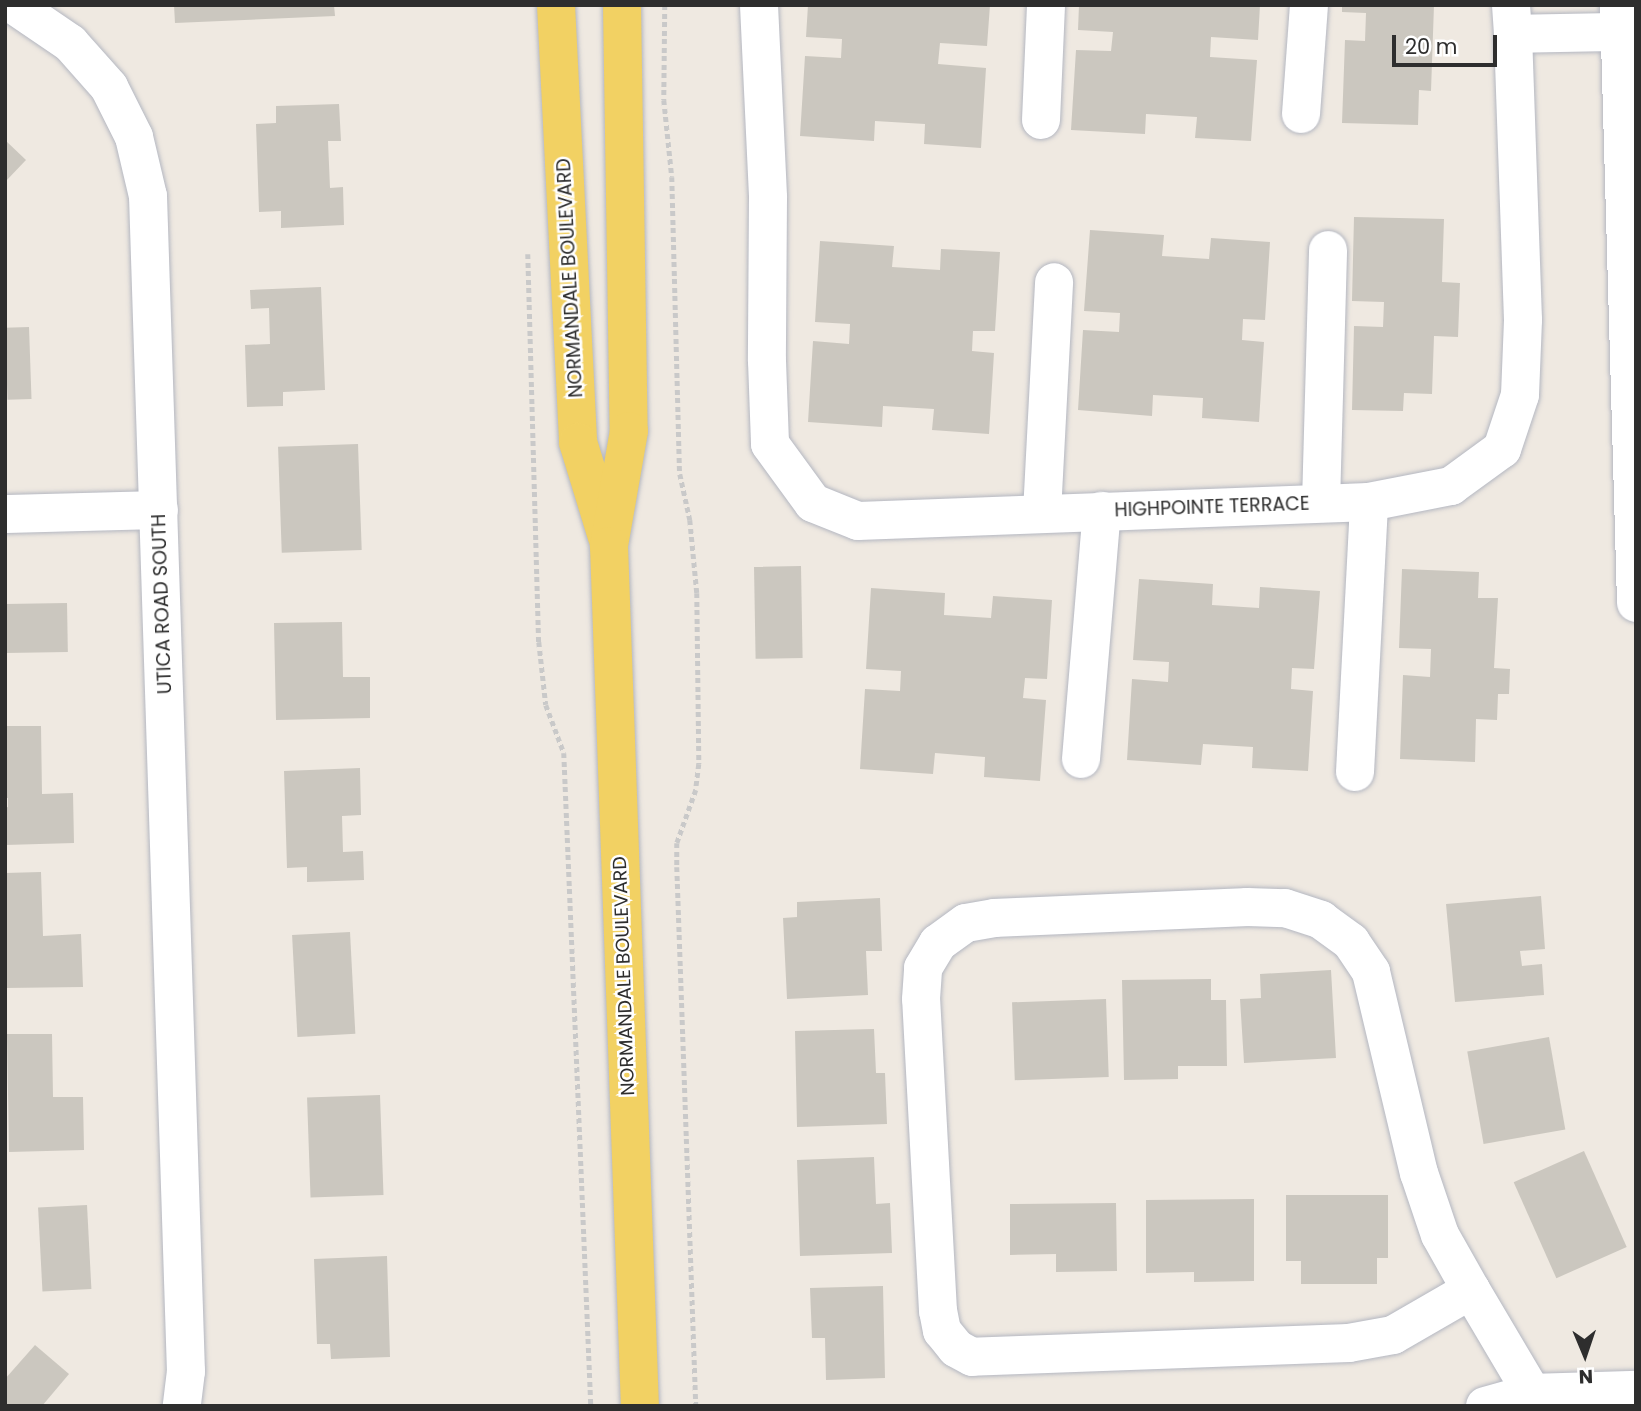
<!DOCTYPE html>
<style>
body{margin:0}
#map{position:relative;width:1641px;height:1411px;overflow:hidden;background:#efe9e1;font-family:Poppins,sans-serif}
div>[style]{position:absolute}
.building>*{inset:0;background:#cbc7bf;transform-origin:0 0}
.path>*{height:4.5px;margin-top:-2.25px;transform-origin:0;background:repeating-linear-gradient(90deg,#c9c9c9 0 5px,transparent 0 8.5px)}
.roads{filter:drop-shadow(0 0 2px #b4b7c1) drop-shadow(0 0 2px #b4b7c1)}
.minor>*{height:38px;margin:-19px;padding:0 19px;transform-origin:19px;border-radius:19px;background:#fff}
.major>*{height:38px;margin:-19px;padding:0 19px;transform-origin:19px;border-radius:19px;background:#f2d163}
span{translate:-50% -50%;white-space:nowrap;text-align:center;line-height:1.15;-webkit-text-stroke:5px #fff;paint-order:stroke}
.street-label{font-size:19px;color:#2e2e2e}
.frame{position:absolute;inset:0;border:7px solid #2e2e2e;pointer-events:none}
.north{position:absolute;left:1550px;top:1320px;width:70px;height:70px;-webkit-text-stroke:5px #fff;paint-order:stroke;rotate:178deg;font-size:19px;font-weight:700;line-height:28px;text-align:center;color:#2e2e2e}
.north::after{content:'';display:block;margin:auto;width:24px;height:32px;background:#2e2e2e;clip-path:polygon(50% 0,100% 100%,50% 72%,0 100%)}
.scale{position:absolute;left:1392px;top:35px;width:105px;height:32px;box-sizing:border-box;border:4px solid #2e2e2e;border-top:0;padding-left:9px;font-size:21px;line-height:24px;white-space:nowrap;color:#2e2e2e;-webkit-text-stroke:5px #fff;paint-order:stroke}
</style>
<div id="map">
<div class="building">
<i style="clip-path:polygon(174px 5px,334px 5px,335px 16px,175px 23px)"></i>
<i style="clip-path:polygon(808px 5px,990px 5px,987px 46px,940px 43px,938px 64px,986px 68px,981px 148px,924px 144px,925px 124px,875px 121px,874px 141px,800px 136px,805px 56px,841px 58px,842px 39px,806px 37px)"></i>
<i style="clip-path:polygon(1079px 5px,1260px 5px,1258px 40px,1211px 37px,1210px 57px,1257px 60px,1251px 141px,1195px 138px,1197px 117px,1146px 114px,1145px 134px,1071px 130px,1076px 50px,1111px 51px,1113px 32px,1078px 30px)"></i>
<i style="clip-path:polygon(1342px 5px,1434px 5px,1431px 91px,1419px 90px,1418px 125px,1342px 123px,1345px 40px,1365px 41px,1366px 13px,1342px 12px)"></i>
<i style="clip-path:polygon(339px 104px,341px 141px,328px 141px,330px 188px,343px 187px,344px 225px,281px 228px,281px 211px,259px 212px,256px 124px,276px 123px,276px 106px)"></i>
<i style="clip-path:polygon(5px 140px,26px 160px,5px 182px)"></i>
<i style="clip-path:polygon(1354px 217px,1444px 219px,1442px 282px,1460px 283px,1458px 337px,1434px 336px,1432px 394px,1404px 393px,1403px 411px,1352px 410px,1354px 326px,1383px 327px,1384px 302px,1352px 301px)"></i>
<i style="clip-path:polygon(1090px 230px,1164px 235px,1162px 256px,1209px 259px,1211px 238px,1270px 242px,1265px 320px,1243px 319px,1242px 340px,1264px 342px,1259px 422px,1202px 418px,1203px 398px,1153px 395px,1152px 416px,1078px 410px,1083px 330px,1119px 332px,1120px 313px,1084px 311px)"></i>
<i style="clip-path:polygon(820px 241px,894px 246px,892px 267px,940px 270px,941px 249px,1000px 252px,995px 331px,973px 331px,972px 351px,994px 353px,989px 434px,932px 430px,934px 409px,883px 406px,882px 427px,808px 422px,813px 341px,849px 344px,850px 324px,815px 322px)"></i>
<i style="clip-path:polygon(321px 287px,325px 390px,283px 392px,283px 406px,247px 407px,245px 345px,270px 344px,269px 308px,251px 309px,250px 290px)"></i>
<i style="left:29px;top:327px;width:72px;height:24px;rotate:88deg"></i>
<i style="left:358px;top:444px;width:106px;height:80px;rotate:88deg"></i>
<i style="left:801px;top:566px;width:92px;height:47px;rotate:89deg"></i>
<i style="clip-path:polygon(1402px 569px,1479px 572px,1478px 598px,1498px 598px,1494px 668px,1510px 669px,1509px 694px,1498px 694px,1497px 720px,1476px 719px,1475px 762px,1400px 759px,1403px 675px,1430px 677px,1431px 649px,1399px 648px)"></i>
<i style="clip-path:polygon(1139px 579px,1213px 584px,1212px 605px,1259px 608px,1260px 587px,1320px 591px,1314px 669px,1292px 668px,1291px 689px,1313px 691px,1308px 771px,1252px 768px,1253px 747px,1203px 744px,1201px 765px,1127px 760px,1132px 679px,1168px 682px,1169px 662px,1133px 660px)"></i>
<i style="clip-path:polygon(871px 588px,945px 593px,944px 615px,991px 618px,993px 596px,1052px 600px,1047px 679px,1025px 678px,1023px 698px,1046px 700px,1040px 781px,984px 777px,985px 757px,935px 753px,933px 774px,860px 769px,865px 689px,900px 691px,901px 671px,866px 669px)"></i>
<i style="left:67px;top:603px;width:49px;height:62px;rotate:89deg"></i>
<i style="clip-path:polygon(342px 622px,343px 677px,370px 677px,370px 718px,276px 720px,274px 623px)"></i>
<i style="clip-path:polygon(5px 726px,41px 726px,42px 794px,73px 793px,74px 843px,5px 845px,5px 808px,8px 807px,8px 798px,5px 798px)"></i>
<i style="clip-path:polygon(360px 768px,361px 815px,342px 816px,343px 852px,363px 851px,364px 880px,307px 882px,307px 867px,287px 868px,284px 771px)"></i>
<i style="clip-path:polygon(41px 872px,43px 936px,81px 934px,83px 987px,5px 988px,5px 873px)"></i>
<i style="clip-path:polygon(1541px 896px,1545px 949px,1520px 951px,1522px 966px,1542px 964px,1544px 995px,1455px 1002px,1446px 904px)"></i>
<i style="clip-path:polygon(880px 898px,882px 951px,866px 951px,868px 995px,787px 999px,783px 918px,797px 917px,797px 902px)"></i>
<i style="left:350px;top:932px;width:102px;height:58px;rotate:87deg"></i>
<i style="clip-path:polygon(1331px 970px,1336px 1058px,1244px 1063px,1240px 999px,1261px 998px,1260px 974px)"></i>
<i style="clip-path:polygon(1211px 979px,1211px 1000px,1226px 1000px,1227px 1066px,1178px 1066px,1178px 1079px,1124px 1080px,1122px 980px)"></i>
<i style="left:1106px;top:999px;width:78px;height:94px;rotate:88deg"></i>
<i style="clip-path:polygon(874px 1029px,876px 1073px,885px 1073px,887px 1124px,797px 1127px,795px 1031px)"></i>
<i style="clip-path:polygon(7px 1034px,52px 1034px,53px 1097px,83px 1097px,84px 1150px,9px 1152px)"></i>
<i style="left:1549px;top:1037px;width:94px;height:83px;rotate:80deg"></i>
<i style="left:380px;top:1095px;width:100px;height:73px;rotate:88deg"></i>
<i style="left:1584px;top:1151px;width:105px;height:77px;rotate:66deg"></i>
<i style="clip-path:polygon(874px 1157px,876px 1204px,890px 1203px,892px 1253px,800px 1256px,797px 1160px)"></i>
<i style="clip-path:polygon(1286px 1195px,1388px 1195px,1388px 1258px,1377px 1258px,1377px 1284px,1301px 1284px,1301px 1261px,1286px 1261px)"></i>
<i style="clip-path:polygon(1254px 1199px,1254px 1281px,1194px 1282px,1194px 1272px,1146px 1273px,1146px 1200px)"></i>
<i style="clip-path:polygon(1116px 1203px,1117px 1271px,1056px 1272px,1056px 1254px,1010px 1255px,1010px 1204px)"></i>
<i style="left:87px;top:1205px;width:84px;height:49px;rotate:87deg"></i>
<i style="clip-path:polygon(387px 1256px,390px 1357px,331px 1359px,330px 1344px,317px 1344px,314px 1259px)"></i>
<i style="clip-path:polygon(883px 1286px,885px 1378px,826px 1380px,825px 1338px,812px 1338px,810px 1288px)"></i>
<i style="clip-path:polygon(35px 1345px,69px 1374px,42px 1406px,5px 1406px,5px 1379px)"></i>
</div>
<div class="path">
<i style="left:665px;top:5px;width:95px;rotate:90.6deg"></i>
<i style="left:664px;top:100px;width:77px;rotate:84.1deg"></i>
<i style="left:672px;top:177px;width:297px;rotate:88.5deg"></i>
<i style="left:680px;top:474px;width:47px;rotate:77.7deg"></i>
<i style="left:690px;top:520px;width:73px;rotate:84.5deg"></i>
<i style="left:697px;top:593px;width:171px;rotate:89.3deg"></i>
<i style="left:699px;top:764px;width:26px;rotate:97deg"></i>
<i style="left:696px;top:790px;width:56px;rotate:109.7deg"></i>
<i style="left:677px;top:843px;width:24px;rotate:90deg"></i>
<i style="left:677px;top:867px;width:539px;rotate:87.98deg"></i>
<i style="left:528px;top:254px;width:388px;rotate:88.4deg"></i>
<i style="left:539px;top:642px;width:63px;rotate:83.7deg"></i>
<i style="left:546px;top:705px;width:51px;rotate:69.4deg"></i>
<i style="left:564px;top:753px;width:654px;rotate:87.63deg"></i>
</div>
<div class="roads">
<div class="minor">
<i style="left:14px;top:5px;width:68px;rotate:34.2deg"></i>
<i style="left:70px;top:43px;width:59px;rotate:48.4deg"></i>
<i style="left:109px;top:87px;width:56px;rotate:63.4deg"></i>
<i style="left:134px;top:137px;width:61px;rotate:76.7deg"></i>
<i style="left:148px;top:196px;width:1176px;rotate:88.15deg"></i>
<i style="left:186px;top:1371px;width:35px;rotate:97deg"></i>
<i style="left:759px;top:5px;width:193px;rotate:87.3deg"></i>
<i style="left:768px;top:198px;width:163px;rotate:90.4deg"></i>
<i style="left:767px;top:361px;width:83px;rotate:87.9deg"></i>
<i style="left:770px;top:444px;width:73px;rotate:53.9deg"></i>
<i style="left:813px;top:503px;width:48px;rotate:21.8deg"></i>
<i style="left:858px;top:521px;width:511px;rotate:-2.13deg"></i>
<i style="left:1369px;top:502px;width:84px;rotate:-11deg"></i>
<i style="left:1451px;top:486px;width:63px;rotate:-36deg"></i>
<i style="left:1502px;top:449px;width:57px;rotate:-71.6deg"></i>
<i style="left:1520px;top:395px;width:75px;rotate:-87.7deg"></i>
<i style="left:1523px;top:320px;width:286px;rotate:-92deg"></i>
<i style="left:1511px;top:5px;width:29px;rotate:86deg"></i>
<i style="left:1513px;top:34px;width:108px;rotate:-1.1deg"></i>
<i style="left:1619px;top:5px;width:598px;rotate:88.37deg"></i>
<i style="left:1301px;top:114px;width:109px;rotate:-85.8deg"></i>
<i style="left:1041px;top:120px;width:115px;rotate:-87.5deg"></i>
<i style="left:1321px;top:503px;width:253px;rotate:-88.4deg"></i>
<i style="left:1042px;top:513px;width:231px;rotate:-87deg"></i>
<i style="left:5px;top:514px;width:154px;rotate:-1.5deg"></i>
<i style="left:1081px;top:759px;width:249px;rotate:-85.2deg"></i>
<i style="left:1355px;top:772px;width:270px;rotate:-87deg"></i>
<i style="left:1247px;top:907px;width:38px;rotate:2deg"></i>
<i style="left:1285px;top:908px;width:38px;rotate:18deg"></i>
<i style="left:1321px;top:920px;width:37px;rotate:36deg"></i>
<i style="left:1351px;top:942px;width:36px;rotate:56deg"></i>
<i style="left:1371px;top:972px;width:207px;rotate:76.6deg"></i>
<i style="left:1419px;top:1173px;width:65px;rotate:71.3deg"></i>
<i style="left:1440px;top:1235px;width:63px;rotate:60.6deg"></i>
<i style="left:1471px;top:1290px;width:90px;rotate:150deg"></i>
<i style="left:1393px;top:1335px;width:45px;rotate:169.7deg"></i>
<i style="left:1349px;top:1343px;width:377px;rotate:177.9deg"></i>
<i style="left:972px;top:1357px;width:18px;rotate:-151deg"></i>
<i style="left:956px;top:1348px;width:22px;rotate:-129deg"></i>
<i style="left:942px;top:1331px;width:20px;rotate:-101deg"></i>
<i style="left:938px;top:1311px;width:312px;rotate:-93.1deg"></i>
<i style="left:921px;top:999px;width:31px;rotate:-86deg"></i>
<i style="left:923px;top:968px;width:29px;rotate:-59deg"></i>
<i style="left:938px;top:943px;width:34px;rotate:-36deg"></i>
<i style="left:966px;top:923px;width:29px;rotate:-10deg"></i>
<i style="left:995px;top:918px;width:252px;rotate:-2.5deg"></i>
<i style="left:1471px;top:1290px;width:120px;rotate:59.4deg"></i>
<i style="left:1485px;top:1406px;width:49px;rotate:-15.5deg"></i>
<i style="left:1532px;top:1393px;width:104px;rotate:-1.7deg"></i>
</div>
<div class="major">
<i style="left:556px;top:5px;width:438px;rotate:87.1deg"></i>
<i style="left:578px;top:442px;width:99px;rotate:73deg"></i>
<i style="left:622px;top:5px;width:426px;rotate:89.1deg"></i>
<i style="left:629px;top:431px;width:117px;rotate:99.9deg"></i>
<i style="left:609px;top:546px;width:861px;rotate:87.94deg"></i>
</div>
</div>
<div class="street-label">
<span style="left:570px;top:278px;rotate:-93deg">NORMANDALE BOULEVARD</span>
<span style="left:1212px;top:507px;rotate:-2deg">HIGHPOINTE TERRACE</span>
<span style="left:162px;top:604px;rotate:-92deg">UTICA ROAD SOUTH</span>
<span style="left:624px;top:976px;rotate:-92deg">NORMANDALE BOULEVARD</span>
</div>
<div class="frame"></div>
<div class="north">N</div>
<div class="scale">20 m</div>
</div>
